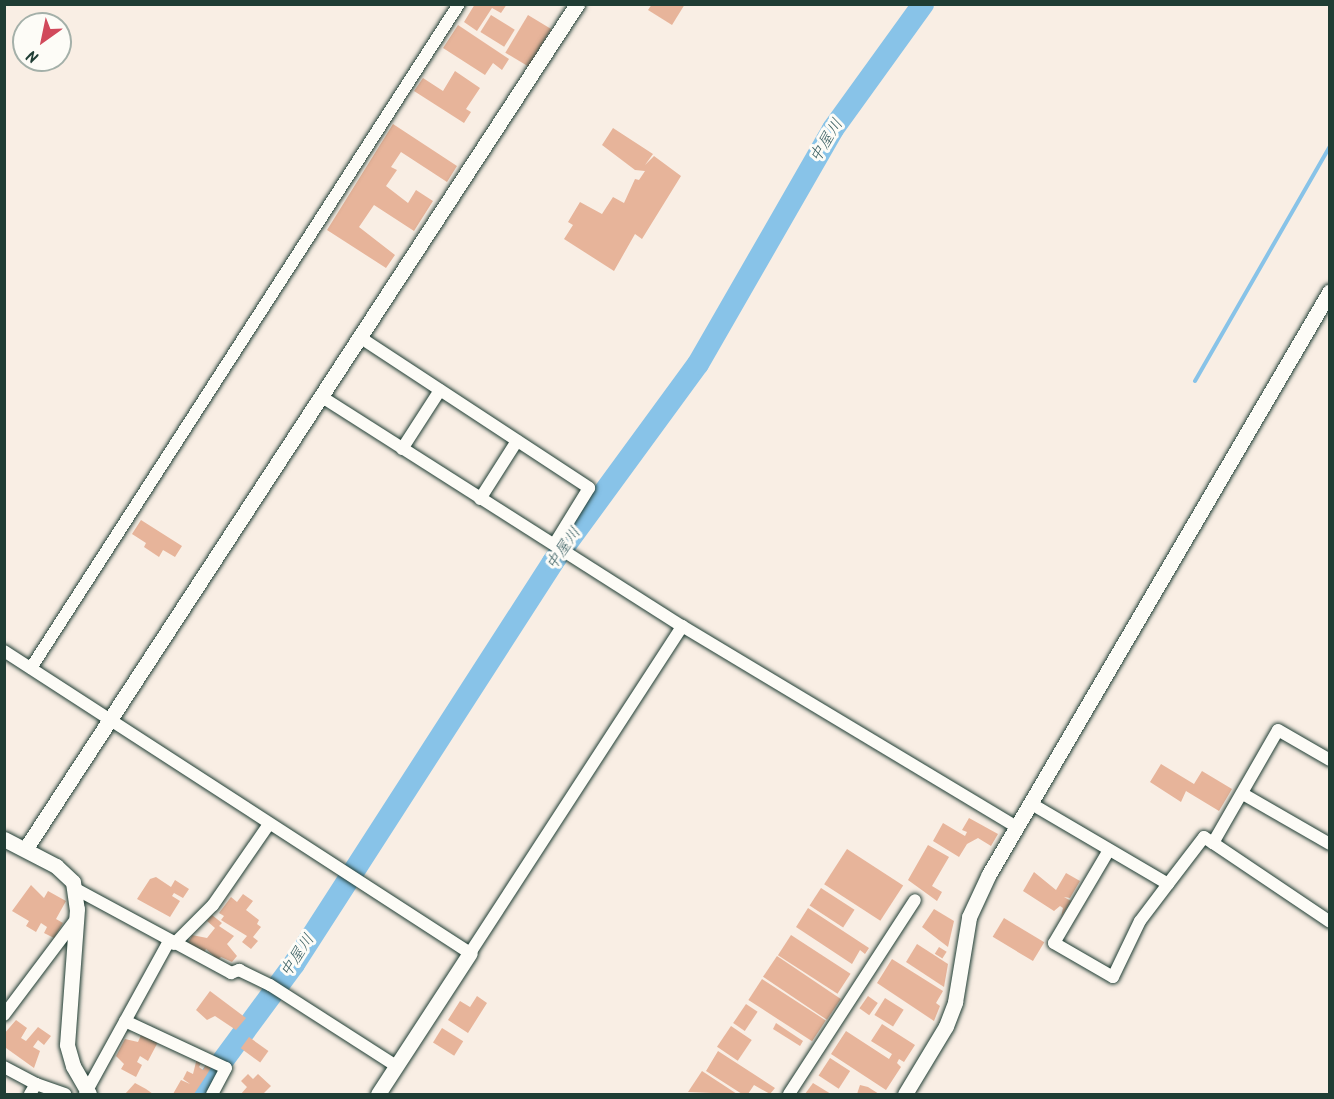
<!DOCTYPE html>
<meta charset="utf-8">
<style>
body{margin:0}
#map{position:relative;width:1334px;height:1099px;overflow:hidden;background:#f9eee4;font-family:Kalam,"Klee One",sans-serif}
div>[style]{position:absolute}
.stream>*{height:4px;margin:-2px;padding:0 2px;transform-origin:2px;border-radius:2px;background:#88c3e8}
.river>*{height:22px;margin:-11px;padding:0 11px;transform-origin:11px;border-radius:11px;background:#88c3e8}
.building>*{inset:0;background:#e7b49a;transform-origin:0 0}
.roads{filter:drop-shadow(0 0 2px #1f3d34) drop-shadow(0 0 2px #1f3d34)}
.minor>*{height:12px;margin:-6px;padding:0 6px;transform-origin:6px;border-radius:6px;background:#fdfcf7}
.tertiary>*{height:15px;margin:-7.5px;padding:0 7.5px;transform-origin:7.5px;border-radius:7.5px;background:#fdfcf7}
span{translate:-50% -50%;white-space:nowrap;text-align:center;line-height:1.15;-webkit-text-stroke:6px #fdfcf7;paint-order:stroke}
.water-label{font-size:16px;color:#395e61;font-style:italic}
.frame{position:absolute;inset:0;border:6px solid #1f3d34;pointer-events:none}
.north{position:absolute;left:12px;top:12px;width:60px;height:60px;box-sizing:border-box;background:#fdfcf7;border:2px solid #a4b0a9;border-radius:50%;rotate:213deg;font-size:16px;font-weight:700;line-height:24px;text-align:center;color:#1f3d34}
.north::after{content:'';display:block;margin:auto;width:21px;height:27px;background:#d1495b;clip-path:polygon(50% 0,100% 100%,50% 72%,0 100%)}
</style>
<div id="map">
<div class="stream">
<i style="left:1195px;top:381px;width:271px;rotate:-60.1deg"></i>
</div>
<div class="river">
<i style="left:205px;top:1094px;width:17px;rotate:-73deg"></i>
<i style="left:210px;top:1078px;width:142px;rotate:-53.6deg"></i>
<i style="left:294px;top:964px;width:478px;rotate:-57.2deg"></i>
<i style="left:553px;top:562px;width:245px;rotate:-53.8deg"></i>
<i style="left:698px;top:364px;width:271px;rotate:-60.1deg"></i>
<i style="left:833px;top:129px;width:154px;rotate:-54.2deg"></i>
</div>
<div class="building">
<i style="clip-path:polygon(475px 4px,507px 4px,501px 13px,492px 8px,477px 31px,464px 22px)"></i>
<i style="clip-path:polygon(652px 4px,685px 4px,672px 25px,648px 10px)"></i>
<i style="left:491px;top:15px;width:28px;height:20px;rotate:32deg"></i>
<i style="left:528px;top:15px;width:27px;height:44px;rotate:31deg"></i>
<i style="clip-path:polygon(458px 25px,509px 59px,502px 70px,493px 63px,485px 75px,443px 48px)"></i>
<i style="clip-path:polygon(455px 71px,480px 88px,466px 109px,471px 112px,464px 123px,414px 91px,423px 78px,443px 91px)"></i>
<i style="clip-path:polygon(393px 124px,457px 166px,447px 182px,401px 152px,391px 167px,397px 170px,386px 186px,408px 203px,416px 190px,433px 201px,414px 231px,374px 205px,359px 227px,395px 255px,386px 268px,327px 230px)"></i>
<i style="clip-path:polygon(613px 128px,653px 154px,645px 165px,654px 156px,681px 176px,642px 239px,635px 234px,614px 271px,564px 239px,573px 225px,568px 222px,580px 202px,602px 214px,613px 197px,624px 203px,635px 179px,639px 180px,645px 171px,635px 170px,602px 145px)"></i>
<i style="clip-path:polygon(141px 520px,182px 546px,175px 557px,163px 550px,159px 557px,144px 547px,146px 543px,132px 534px)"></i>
<i style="clip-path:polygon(1161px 764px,1194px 784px,1202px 771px,1232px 789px,1219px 811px,1186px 791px,1181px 802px,1150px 782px)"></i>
<i style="clip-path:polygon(969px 818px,998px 834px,991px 846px,978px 838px,967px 844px,959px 857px,933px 841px,943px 823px,965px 836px,967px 832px,962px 830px)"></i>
<i style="clip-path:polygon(928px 845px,949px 857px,932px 886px,942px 892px,937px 901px,908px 880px)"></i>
<i style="left:847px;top:849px;width:67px;height:42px;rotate:33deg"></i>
<i style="clip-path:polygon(1034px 872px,1056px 890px,1066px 873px,1080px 881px,1070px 898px,1064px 897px,1071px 901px,1061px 917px,1063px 908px,1060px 906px,1054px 911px,1023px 891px)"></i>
<i style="clip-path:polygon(156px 877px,171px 887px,175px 880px,189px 889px,183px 898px,174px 893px,172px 896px,180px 901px,170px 917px,137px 899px,150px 879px)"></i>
<i style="clip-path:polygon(31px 885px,44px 898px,48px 891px,66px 901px,56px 919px,63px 923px,54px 938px,44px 933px,47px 927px,41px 923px,36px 932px,26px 926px,29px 921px,12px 911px)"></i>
<i style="left:821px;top:888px;width:40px;height:21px;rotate:33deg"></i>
<i style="clip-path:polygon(243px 894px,253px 901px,246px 910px,259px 920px,257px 924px,261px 927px,253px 937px,258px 941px,251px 949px,242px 942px,247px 936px,221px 920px,224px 916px,219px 913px,231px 897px,237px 902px)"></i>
<i style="clip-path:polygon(808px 908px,869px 948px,865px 954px,860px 950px,852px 964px,796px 927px)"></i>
<i style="clip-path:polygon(934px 909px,954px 921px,948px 947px,922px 927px)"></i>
<i style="clip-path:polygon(212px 915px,222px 923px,219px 926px,234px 936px,227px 944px,237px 956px,232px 962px,221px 957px,218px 960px,206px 949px,204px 953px,188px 944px,192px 935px,207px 938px,215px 928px,207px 921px)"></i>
<i style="left:1004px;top:918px;width:47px;height:22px;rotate:31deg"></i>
<i style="left:791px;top:935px;width:71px;height:24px;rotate:33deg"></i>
<i style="clip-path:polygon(917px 944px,948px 964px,944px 987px,906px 962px)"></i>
<i style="left:939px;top:947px;width:9px;height:8px;rotate:32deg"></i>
<i style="left:777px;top:956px;width:77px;height:25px;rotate:34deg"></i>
<i style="clip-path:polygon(892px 959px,943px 991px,936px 1003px,940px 1006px,934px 1021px,877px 983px)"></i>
<i style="left:762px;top:979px;width:76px;height:25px;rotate:33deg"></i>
<i style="clip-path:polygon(210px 991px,246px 1018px,236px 1030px,215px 1016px,207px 1020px,196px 1010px)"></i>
<i style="clip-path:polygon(477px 996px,487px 1003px,468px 1033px,448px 1020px,460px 1001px,470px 1007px)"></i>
<i style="left:868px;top:996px;width:12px;height:15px;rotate:35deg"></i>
<i style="left:885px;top:998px;width:22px;height:20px;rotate:32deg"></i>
<i style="left:746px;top:1004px;width:14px;height:23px;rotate:34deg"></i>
<i style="clip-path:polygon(16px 1020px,27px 1028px,21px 1038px,26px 1041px,38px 1027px,51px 1036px,44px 1045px,38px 1040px,33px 1047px,40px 1051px,34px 1068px,6px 1048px,4px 1051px,4px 1034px)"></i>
<i style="clip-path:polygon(776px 1023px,803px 1041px,800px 1046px,773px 1029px)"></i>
<i style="clip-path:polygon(882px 1024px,915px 1045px,904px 1062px,899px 1059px,897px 1063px,901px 1067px,886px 1090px,831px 1054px,846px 1031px,889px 1059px,892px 1054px,871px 1041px)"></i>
<i style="left:731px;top:1026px;width:25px;height:25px;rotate:34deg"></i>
<i style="left:442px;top:1028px;width:25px;height:17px;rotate:32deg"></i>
<i style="clip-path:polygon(142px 1033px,158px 1042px,148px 1061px,140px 1056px,137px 1062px,142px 1065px,136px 1077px,121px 1069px,124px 1064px,116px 1056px,125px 1039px,138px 1042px)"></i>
<i style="left:249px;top:1037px;width:24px;height:14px;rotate:36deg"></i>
<i style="clip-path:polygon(718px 1051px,775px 1088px,770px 1094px,754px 1085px,748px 1094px,742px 1094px,706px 1071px)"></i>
<i style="clip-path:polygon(197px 1058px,202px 1061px,199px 1067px,203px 1070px,206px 1064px,212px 1066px,206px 1076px,194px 1094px,173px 1094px,181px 1080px,190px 1084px,183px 1079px,187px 1071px,193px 1074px)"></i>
<i style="left:830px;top:1058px;width:24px;height:21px;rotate:33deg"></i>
<i style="clip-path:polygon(702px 1071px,737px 1094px,688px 1092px)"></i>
<i style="clip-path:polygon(248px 1074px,253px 1079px,258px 1074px,271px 1086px,263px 1094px,241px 1094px,247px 1087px,241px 1081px)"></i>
<i style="clip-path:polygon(135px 1083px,146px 1089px,153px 1094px,125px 1094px)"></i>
<i style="clip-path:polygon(813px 1083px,831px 1094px,805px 1094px)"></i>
<i style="clip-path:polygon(860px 1085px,868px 1087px,879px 1094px,857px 1094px)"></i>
</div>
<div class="roads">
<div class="minor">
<i style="left:361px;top:338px;width:273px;rotate:33.3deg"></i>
<i style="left:589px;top:488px;width:65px;rotate:121.7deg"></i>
<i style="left:322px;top:397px;width:427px;rotate:32.5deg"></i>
<i style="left:402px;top:449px;width:70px;rotate:-57.2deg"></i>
<i style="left:480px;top:499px;width:69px;rotate:-57.5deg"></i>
<i style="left:4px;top:651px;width:555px;rotate:32.95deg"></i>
<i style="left:470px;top:953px;width:390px;rotate:-57deg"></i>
<i style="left:682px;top:626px;width:390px;rotate:31deg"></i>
<i style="left:31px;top:668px;width:790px;rotate:-57.2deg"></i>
<i style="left:1243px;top:794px;width:100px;rotate:29.9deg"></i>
<i style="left:1030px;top:803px;width:160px;rotate:30.4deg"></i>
<i style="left:1168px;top:884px;width:59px;rotate:-52.5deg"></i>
<i style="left:1204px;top:837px;width:11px;rotate:34deg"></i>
<i style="left:1213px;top:843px;width:130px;rotate:-60.1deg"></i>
<i style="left:1278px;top:730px;width:60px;rotate:30deg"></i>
<i style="left:1213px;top:843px;width:141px;rotate:34deg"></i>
<i style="left:1109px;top:850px;width:108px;rotate:120.6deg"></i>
<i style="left:1054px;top:943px;width:68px;rotate:30deg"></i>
<i style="left:1113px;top:977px;width:62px;rotate:-64.3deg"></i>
<i style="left:1140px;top:921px;width:46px;rotate:-52.9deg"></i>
<i style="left:74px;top:888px;width:179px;rotate:28.4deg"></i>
<i style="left:231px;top:973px;width:9px;rotate:-21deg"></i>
<i style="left:239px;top:970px;width:34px;rotate:26deg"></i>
<i style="left:270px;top:985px;width:150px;rotate:32.7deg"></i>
<i style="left:174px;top:944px;width:55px;rotate:-45deg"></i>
<i style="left:213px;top:905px;width:98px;rotate:-55.3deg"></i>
<i style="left:4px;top:1015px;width:120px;rotate:-53.1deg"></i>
<i style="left:125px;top:1021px;width:111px;rotate:25deg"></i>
<i style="left:226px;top:1068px;width:30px;rotate:118deg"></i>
<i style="left:4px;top:1067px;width:36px;rotate:28deg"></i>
<i style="left:36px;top:1084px;width:12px;rotate:121deg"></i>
<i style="left:36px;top:1084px;width:31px;rotate:19deg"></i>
<i style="left:85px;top:1094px;width:175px;rotate:-61.2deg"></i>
<i style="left:789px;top:1094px;width:231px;rotate:-57deg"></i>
</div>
<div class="tertiary">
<i style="left:4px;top:839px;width:59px;rotate:27.4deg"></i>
<i style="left:56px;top:866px;width:23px;rotate:43deg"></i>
<i style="left:73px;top:882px;width:27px;rotate:82deg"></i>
<i style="left:77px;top:909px;width:136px;rotate:94.2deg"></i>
<i style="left:67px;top:1045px;width:22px;rotate:74deg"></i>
<i style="left:73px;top:1066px;width:32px;rotate:60deg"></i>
<i style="left:26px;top:848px;width:1008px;rotate:-56.86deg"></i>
<i style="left:378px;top:1094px;width:168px;rotate:-56.9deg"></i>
<i style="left:905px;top:1094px;width:79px;rotate:-58.9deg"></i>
<i style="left:946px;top:1026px;width:26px;rotate:-69deg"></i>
<i style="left:955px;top:1002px;width:86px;rotate:-80.6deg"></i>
<i style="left:969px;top:917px;width:47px;rotate:-65.1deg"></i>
<i style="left:989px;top:874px;width:675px;rotate:-59.68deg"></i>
</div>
</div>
<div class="water-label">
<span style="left:827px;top:141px;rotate:-58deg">中屋川</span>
<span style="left:564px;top:549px;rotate:-55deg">中屋川</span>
<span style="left:298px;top:956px;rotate:-56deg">中屋川</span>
</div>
<div class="frame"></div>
<div class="north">N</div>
</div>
